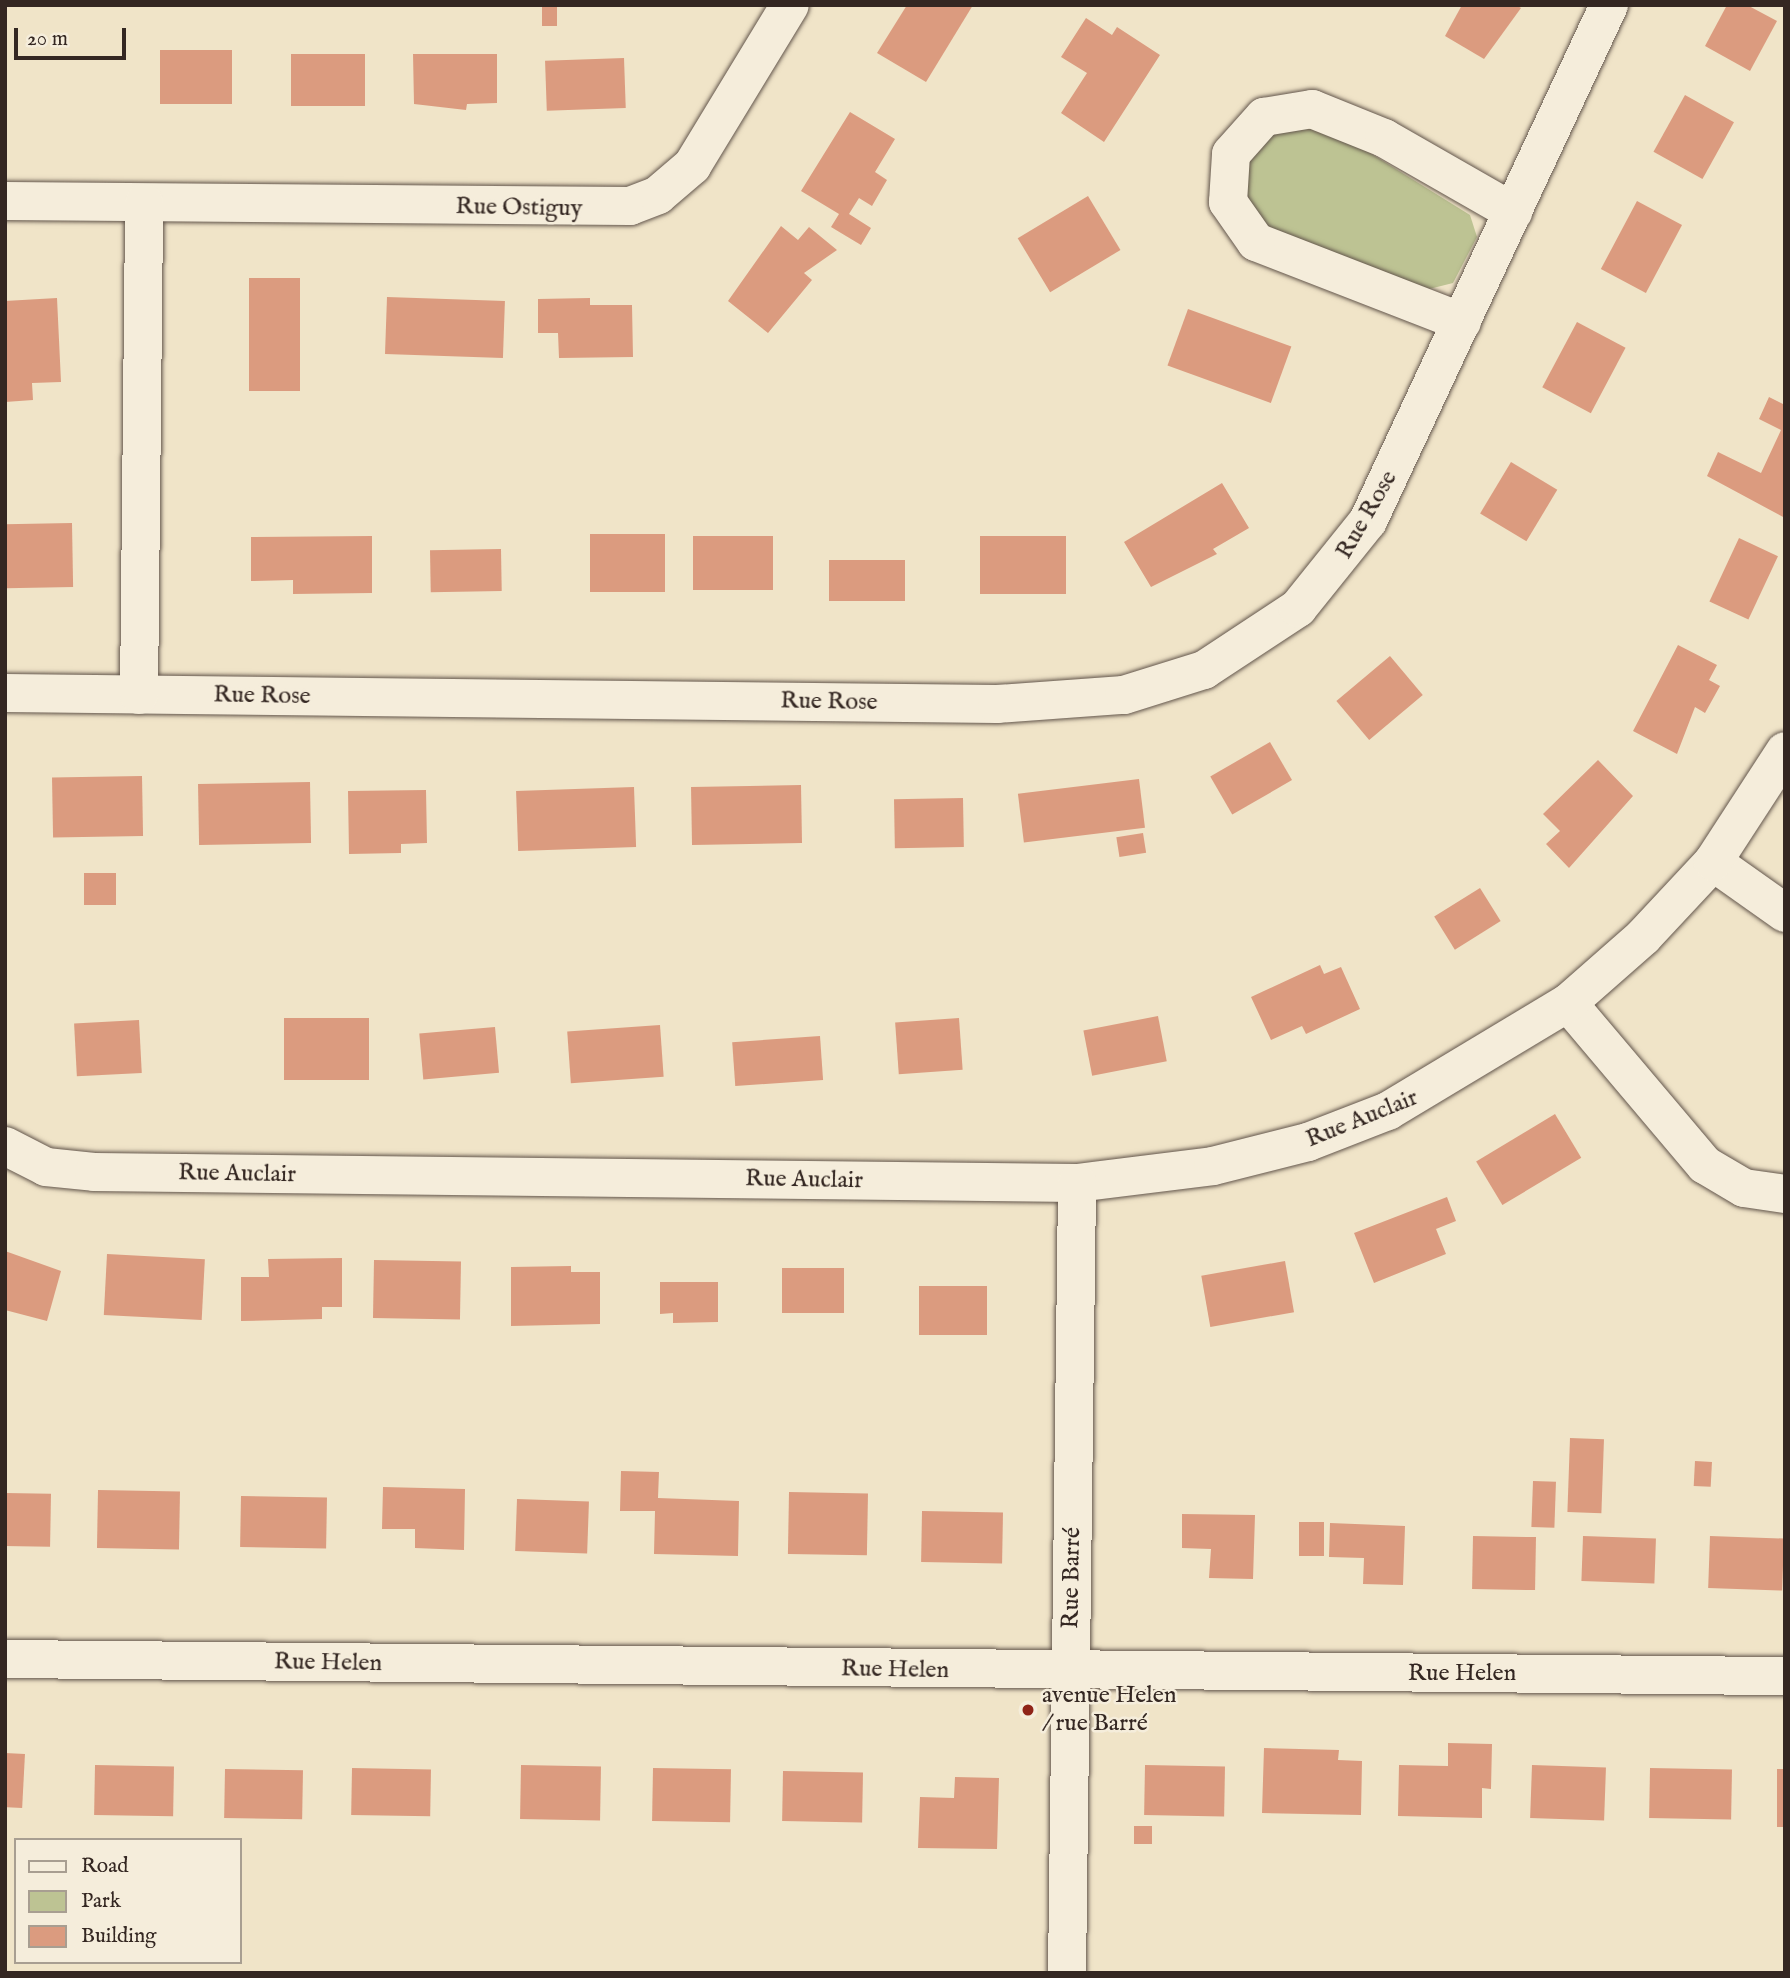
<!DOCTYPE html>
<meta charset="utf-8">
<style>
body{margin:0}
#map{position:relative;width:1790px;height:1978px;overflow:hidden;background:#f0e4c8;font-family:"IM FELL English",serif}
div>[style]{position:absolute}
.green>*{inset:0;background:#bdc393}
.building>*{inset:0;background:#db9b7f;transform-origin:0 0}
.roads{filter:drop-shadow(0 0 2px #63564c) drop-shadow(0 0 2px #63564c)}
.minor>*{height:38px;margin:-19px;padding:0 19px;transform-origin:19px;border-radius:19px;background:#f5eddb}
.dots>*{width:19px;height:19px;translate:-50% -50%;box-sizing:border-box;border:4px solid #f5eddb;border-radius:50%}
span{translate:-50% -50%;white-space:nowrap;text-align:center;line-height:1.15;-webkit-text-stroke:5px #f5eddb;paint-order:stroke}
.street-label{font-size:24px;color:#342722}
.poi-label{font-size:24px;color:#342722}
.left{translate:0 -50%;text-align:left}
.frame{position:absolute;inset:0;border:7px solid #342722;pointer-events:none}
.legend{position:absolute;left:14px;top:1838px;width:228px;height:126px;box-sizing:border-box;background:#f5eddb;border:2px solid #a89e91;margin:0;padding:9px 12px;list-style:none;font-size:21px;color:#342722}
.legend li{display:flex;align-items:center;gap:14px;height:35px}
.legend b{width:35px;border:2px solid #a89e91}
.scale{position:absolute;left:14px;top:28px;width:112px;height:32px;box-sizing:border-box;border:4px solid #342722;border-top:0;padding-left:9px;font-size:21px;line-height:24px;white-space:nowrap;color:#342722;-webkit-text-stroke:5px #f5eddb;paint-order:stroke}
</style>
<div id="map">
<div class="green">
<i style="clip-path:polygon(1314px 127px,1354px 143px,1470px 215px,1477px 237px,1453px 283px,1429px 289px,1284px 239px,1254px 218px,1236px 164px,1263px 133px)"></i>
</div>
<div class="building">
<i style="left:542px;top:5px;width:15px;height:21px"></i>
<i style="clip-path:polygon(907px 5px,973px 5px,926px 82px,877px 53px)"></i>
<i style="clip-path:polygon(1462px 5px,1516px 5px,1521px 8px,1484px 59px,1445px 36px)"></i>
<i style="clip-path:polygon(1727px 5px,1747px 5px,1777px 21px,1750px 71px,1705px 46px)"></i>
<i style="clip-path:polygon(1086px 18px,1112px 35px,1117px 27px,1160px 55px,1104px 142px,1061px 113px,1087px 73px,1061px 57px)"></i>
<i style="left:232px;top:50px;width:54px;height:72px;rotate:90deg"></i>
<i style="left:291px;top:54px;width:74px;height:52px"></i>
<i style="clip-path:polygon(413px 54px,497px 54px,497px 103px,467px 104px,466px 110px,414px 104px)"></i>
<i style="left:624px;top:58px;width:50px;height:79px;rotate:88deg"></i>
<i style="left:1685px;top:95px;width:56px;height:65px;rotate:29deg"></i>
<i style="clip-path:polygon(850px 112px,895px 139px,875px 172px,887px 180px,872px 206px,859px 198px,849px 214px,871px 228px,861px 245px,831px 227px,839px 214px,801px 191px)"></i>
<i style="left:1088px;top:196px;width:63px;height:82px;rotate:59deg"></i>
<i style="left:1637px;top:201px;width:51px;height:77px;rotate:28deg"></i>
<i style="clip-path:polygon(781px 226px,798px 240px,809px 227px,837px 250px,804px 273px,812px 280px,768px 333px,728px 301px)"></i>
<i style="left:249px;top:278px;width:51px;height:113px"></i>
<i style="left:387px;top:297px;width:118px;height:57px;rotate:2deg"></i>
<i style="clip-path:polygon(57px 298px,61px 382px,32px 383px,33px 400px,5px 402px,5px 301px)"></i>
<i style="clip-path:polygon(590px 298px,590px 305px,632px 305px,633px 357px,559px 358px,558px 333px,538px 333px,538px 299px)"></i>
<i style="left:1188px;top:309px;width:110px;height:60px;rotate:20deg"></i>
<i style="left:1577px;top:322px;width:55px;height:74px;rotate:28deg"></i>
<i style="clip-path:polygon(1769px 397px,1785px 405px,1785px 518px,1707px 476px,1718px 452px,1761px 473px,1781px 430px,1759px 419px)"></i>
<i style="left:1511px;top:462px;width:54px;height:60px;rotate:31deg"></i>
<i style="clip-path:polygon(1222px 483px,1249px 528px,1213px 549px,1217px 554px,1151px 587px,1124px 542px)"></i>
<i style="left:72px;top:523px;width:64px;height:67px;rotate:89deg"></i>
<i style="left:590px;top:534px;width:75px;height:58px"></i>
<i style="clip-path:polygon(372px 536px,372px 593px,293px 594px,293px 580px,251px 581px,251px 537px)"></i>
<i style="left:773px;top:536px;width:54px;height:80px;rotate:90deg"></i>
<i style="left:1066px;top:536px;width:58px;height:86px;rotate:90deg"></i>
<i style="left:1739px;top:538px;width:43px;height:70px;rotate:25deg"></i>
<i style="left:501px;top:549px;width:42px;height:71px;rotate:89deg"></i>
<i style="left:905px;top:560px;width:41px;height:76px;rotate:90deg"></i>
<i style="clip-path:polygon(1678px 645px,1717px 665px,1709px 680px,1720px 686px,1705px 713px,1695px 707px,1677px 754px,1633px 731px)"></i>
<i style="left:1390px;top:656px;width:51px;height:70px;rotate:50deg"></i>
<i style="left:1270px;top:742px;width:44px;height:69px;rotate:60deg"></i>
<i style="clip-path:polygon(1598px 760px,1633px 796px,1569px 868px,1546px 844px,1560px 831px,1543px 814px)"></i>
<i style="left:142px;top:776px;width:60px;height:90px;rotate:89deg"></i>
<i style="left:1139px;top:779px;width:49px;height:122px;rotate:83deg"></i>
<i style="left:310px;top:782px;width:61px;height:112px;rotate:89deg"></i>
<i style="left:801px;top:785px;width:58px;height:110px;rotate:89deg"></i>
<i style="left:634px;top:787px;width:60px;height:118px;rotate:88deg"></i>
<i style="clip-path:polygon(426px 790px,427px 843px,401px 844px,401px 853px,349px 854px,348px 791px)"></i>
<i style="left:963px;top:798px;width:49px;height:69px;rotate:89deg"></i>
<i style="left:1143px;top:833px;width:20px;height:27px;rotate:81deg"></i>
<i style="left:116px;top:873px;width:32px;height:32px;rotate:90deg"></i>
<i style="left:1480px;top:888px;width:39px;height:54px;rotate:58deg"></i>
<i style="clip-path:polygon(1320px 965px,1324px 974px,1341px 967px,1360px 1009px,1306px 1034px,1302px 1026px,1271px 1040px,1251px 997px)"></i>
<i style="left:1158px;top:1016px;width:46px;height:76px;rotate:79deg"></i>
<i style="left:284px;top:1018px;width:85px;height:62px"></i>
<i style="left:959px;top:1018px;width:52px;height:64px;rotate:86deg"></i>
<i style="left:139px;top:1020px;width:53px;height:65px;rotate:87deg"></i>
<i style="left:660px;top:1025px;width:52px;height:93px;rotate:86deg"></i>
<i style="left:495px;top:1027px;width:46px;height:76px;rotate:85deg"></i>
<i style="left:820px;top:1036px;width:44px;height:88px;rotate:86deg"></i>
<i style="left:1555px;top:1114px;width:51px;height:92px;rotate:59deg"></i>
<i style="clip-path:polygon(1447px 1197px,1456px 1221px,1436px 1229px,1446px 1254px,1374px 1283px,1354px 1233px)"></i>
<i style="clip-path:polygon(5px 1251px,61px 1271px,47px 1321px,5px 1310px)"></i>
<i style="left:107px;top:1254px;width:98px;height:61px;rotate:3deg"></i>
<i style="clip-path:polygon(342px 1258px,342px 1307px,322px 1307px,322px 1319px,241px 1321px,241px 1277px,269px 1277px,268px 1259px)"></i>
<i style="left:374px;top:1260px;width:87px;height:58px;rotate:1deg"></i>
<i style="left:1285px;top:1261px;width:52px;height:85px;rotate:80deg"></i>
<i style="clip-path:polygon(571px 1266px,571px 1272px,600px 1272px,600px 1324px,511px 1326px,511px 1267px)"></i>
<i style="left:844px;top:1268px;width:45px;height:62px;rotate:90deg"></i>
<i style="clip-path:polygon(660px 1282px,718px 1282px,718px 1322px,673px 1323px,673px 1313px,660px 1314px)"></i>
<i style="left:987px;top:1286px;width:49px;height:68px;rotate:90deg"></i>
<i style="left:1570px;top:1438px;width:34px;height:74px;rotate:2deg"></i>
<i style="left:1695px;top:1461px;width:17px;height:25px;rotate:3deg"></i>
<i style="clip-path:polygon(621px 1471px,659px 1472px,658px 1498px,739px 1501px,738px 1556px,654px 1554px,655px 1511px,620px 1511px)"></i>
<i style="left:1533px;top:1481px;width:23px;height:46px;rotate:2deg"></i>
<i style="clip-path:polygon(383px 1487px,465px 1489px,464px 1550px,415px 1548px,415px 1529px,382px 1529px)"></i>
<i style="left:98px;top:1490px;width:82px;height:58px;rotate:1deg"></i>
<i style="left:789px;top:1492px;width:79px;height:62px;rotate:1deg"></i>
<i style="left:5px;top:1493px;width:46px;height:53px;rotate:1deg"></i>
<i style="left:241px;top:1496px;width:86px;height:51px;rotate:1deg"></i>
<i style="left:517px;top:1499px;width:72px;height:52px;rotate:2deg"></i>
<i style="left:922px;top:1511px;width:81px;height:51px;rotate:1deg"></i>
<i style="clip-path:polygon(1182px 1514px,1255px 1515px,1253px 1579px,1209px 1578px,1211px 1549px,1182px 1548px)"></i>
<i style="left:1299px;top:1522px;width:25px;height:34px"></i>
<i style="clip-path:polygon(1330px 1523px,1405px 1526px,1403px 1585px,1363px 1584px,1364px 1558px,1329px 1557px)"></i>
<i style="left:1473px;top:1536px;width:63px;height:53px;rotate:1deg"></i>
<i style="left:1583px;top:1536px;width:73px;height:45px;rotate:2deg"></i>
<i style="left:1710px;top:1536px;width:74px;height:52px;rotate:2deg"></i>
<i style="clip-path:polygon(1448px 1743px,1492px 1744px,1491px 1789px,1482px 1788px,1482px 1818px,1398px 1816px,1399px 1765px,1448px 1766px)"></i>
<i style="clip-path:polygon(1264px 1748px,1339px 1750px,1338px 1760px,1362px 1761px,1361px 1815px,1262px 1813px)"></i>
<i style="left:5px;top:1753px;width:20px;height:54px;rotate:3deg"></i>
<i style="left:95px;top:1765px;width:79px;height:50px;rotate:1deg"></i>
<i style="left:521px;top:1765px;width:80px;height:54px;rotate:1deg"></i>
<i style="left:1145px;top:1765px;width:80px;height:50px;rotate:1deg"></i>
<i style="left:1532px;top:1765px;width:74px;height:53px;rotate:2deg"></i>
<i style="left:352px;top:1768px;width:79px;height:47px;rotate:1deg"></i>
<i style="left:653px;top:1768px;width:78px;height:53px;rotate:1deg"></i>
<i style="left:1650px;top:1768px;width:82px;height:50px;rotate:1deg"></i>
<i style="left:225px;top:1769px;width:78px;height:49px;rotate:1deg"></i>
<i style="left:1777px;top:1769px;width:8px;height:58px"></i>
<i style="left:783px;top:1771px;width:80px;height:50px;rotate:1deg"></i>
<i style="clip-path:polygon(955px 1777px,999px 1778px,997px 1849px,918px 1848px,920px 1797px,954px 1798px)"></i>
<i style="left:1134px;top:1826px;width:18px;height:18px"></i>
</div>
<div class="roads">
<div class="minor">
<i style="left:5px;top:201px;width:625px;rotate:0.46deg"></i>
<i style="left:630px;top:206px;width:30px;rotate:-21deg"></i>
<i style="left:658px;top:195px;width:45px;rotate:-40.5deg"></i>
<i style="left:692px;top:166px;width:188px;rotate:-58.7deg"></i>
<i style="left:1462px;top:322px;width:221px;rotate:-158.8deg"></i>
<i style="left:1256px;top:242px;width:49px;rotate:-125deg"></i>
<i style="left:1228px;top:202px;width:48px;rotate:-86.4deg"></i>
<i style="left:1231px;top:154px;width:50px;rotate:-48.3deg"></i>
<i style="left:1264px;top:117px;width:49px;rotate:-9.5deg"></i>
<i style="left:1312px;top:109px;width:78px;rotate:21.9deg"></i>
<i style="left:1384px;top:138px;width:149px;rotate:29.8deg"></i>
<i style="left:5px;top:693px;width:992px;rotate:0.64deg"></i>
<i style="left:997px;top:704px;width:127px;rotate:-4.1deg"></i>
<i style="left:1124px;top:695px;width:84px;rotate:-17.4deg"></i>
<i style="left:1204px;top:670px;width:113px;rotate:-33.4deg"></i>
<i style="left:1298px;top:608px;width:112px;rotate:-51.2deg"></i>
<i style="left:1368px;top:521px;width:570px;rotate:-64.96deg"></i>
<i style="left:139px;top:695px;width:492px;rotate:-89.4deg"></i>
<i style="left:1713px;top:862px;width:88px;rotate:35.3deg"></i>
<i style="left:1568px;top:1003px;width:212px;rotate:49.8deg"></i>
<i style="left:1705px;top:1165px;width:45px;rotate:30.5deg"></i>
<i style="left:1744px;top:1188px;width:41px;rotate:8.3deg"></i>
<i style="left:5px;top:1146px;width:46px;rotate:27.1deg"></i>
<i style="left:46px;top:1167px;width:48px;rotate:5.9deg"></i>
<i style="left:94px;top:1172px;width:983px;rotate:0.64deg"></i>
<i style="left:1077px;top:1183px;width:137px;rotate:-7.1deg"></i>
<i style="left:1213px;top:1166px;width:98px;rotate:-14.2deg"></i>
<i style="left:1308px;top:1142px;width:86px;rotate:-21.2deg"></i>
<i style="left:1388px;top:1111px;width:210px;rotate:-31deg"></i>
<i style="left:1568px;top:1003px;width:100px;rotate:-41.3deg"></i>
<i style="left:1643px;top:937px;width:103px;rotate:-47deg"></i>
<i style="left:1713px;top:862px;width:132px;rotate:-57deg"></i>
<i style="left:5px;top:1659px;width:1780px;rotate:0.55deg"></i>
<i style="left:1067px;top:1973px;width:790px;rotate:-89.27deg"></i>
</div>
</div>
<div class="dots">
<i style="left:1028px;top:1710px;background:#8f2418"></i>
</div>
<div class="street-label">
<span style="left:519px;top:208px;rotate:1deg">Rue Ostiguy</span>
<span style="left:1367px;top:515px;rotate:-60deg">Rue Rose</span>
<span style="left:262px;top:696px;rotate:1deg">Rue Rose</span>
<span style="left:829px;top:702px;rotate:1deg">Rue Rose</span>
<span style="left:1362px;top:1119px;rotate:-22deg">Rue Auclair</span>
<span style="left:237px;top:1174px;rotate:1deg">Rue Auclair</span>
<span style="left:804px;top:1180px;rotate:1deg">Rue Auclair</span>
<span style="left:1072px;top:1578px;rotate:-89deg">Rue Barré</span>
<span style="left:328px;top:1663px;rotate:1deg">Rue Helen</span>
<span style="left:895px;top:1670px;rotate:1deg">Rue Helen</span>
<span style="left:1462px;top:1674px">Rue Helen</span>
</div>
<div class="poi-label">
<span class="left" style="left:1042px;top:1710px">avenue Helen<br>/ rue Barré</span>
</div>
<div class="frame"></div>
<ul class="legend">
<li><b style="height:9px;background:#f5eddb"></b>Road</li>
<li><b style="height:19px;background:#bdc393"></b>Park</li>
<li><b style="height:19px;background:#db9b7f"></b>Building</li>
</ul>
<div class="scale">20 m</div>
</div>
